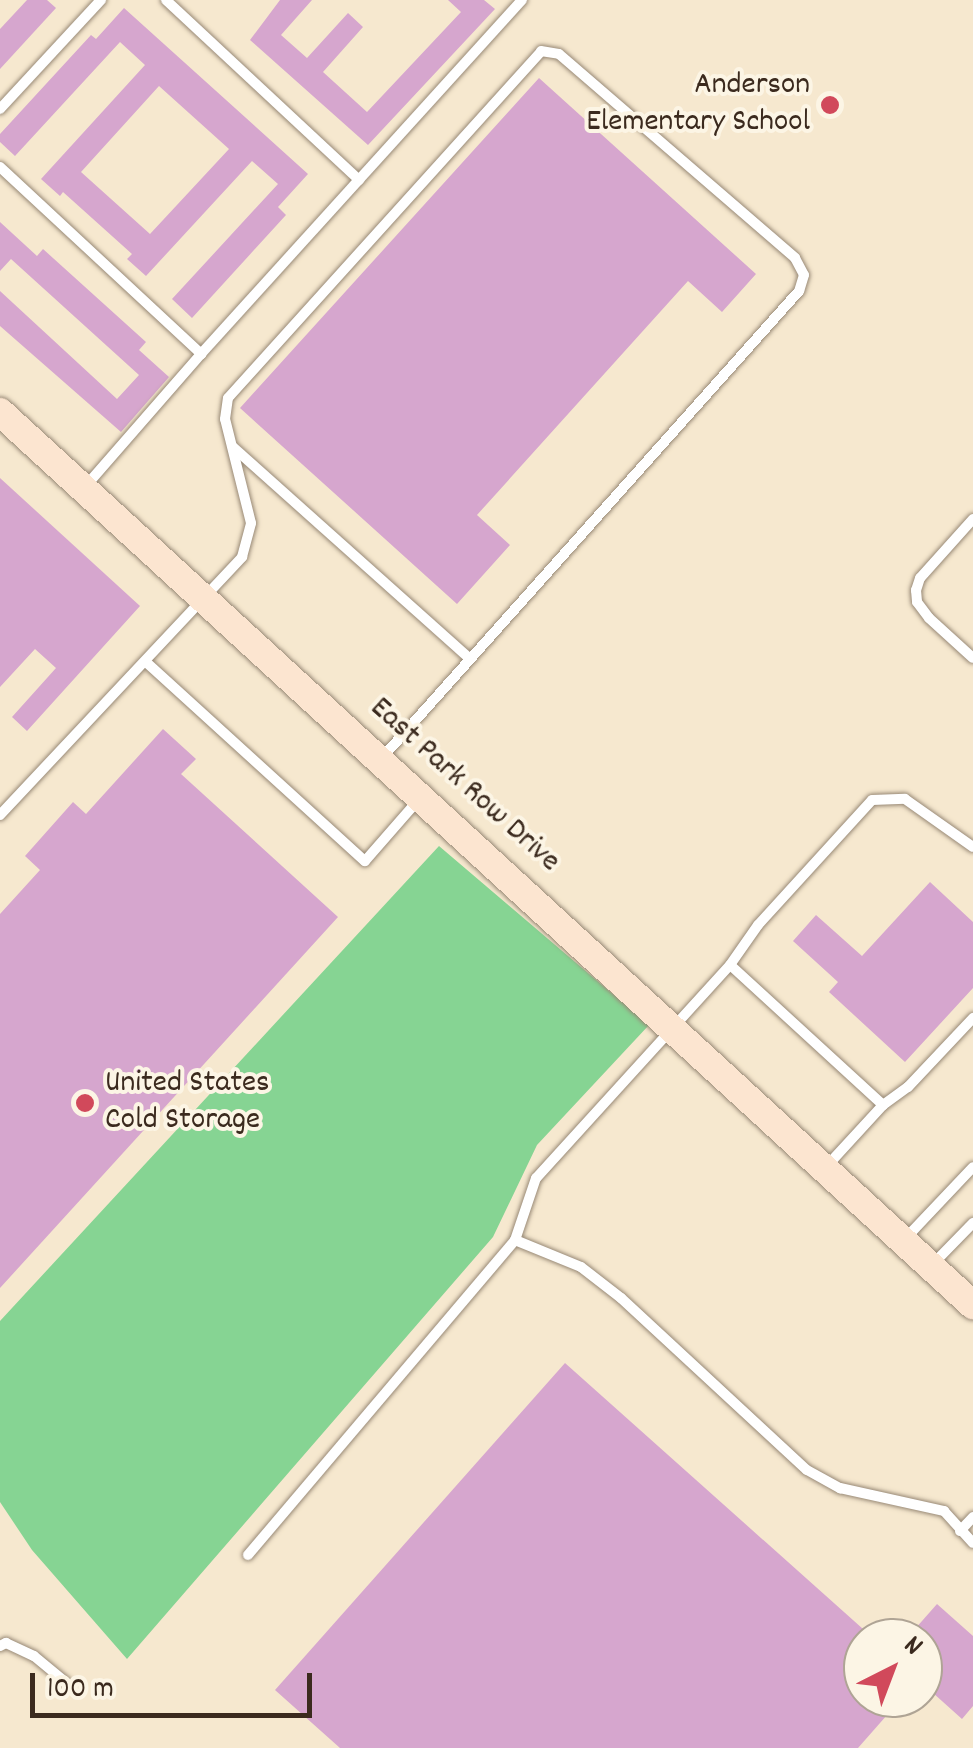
<!DOCTYPE html>
<style>
body{margin:0}
#map{position:relative;width:973px;height:1748px;overflow:hidden;background:#f6e8cf;font-family:Dekko,sans-serif}
div>[style]{position:absolute}
.green>*{inset:0;background:#86d493}
.building>*{inset:0;background:#d6a6ce}
.roads{filter:drop-shadow(0 0 2px #988976) drop-shadow(0 0 2px #988976)}
.service>*{height:10px;margin:-5px;padding:0 5px;transform-origin:5px;border-radius:5px;background:#fff}
.secondary>*{height:28px;margin:-14px;padding:0 14px;transform-origin:14px;border-radius:14px;background:#fce5d0}
.dots>*{width:28px;height:28px;translate:-50% -50%;box-sizing:border-box;border:5px solid #fcf5e5;border-radius:50%}
span{translate:-50% -50%;white-space:nowrap;text-align:center;line-height:1.15;-webkit-text-stroke:8px #fcf5e5;paint-order:stroke}
.poi-label{font-size:32px;color:#3b2a1e}
.right{translate:-100% -50%;text-align:right}
.left{translate:0 -50%;text-align:left}
.street-label{font-size:32px;color:#3b2a1e}
.north{position:absolute;left:843px;top:1618px;width:100px;height:100px;box-sizing:border-box;background:#fcf5e5;border:2px solid #afa495;border-radius:50%;rotate:42deg;font-size:28px;font-weight:700;line-height:40px;text-align:center;color:#3b2a1e}
.north::after{content:'';display:block;margin:auto;width:35px;height:45px;background:#d1495b;clip-path:polygon(50% 0,100% 100%,50% 72%,0 100%)}
.scale{position:absolute;left:30px;top:1673px;width:282px;height:45px;box-sizing:border-box;border:5px solid #3b2a1e;border-top:0;padding-left:12px;font-size:30px;line-height:35px;white-space:nowrap;color:#3b2a1e;-webkit-text-stroke:8px #fcf5e5;paint-order:stroke}
</style>
<div id="map">
<div class="green">
<i style="clip-path:polygon(439px 846px,649px 1025px,537px 1145px,493px 1237px,127px 1659px,32px 1550px,0 1502px,0 1321px)"></i>
</div>
<div class="building">
<i style="clip-path:polygon(27px 0,47px 0,56px 8px,0 69px,0 29px)"></i>
<i style="clip-path:polygon(280px 0,312px 0,281px 35px,307px 58px,348px 13px,363px 27px,323px 72px,367px 112px,461px 12px,448px 0,484px 0,495px 9px,368px 145px,250px 40px)"></i>
<i style="clip-path:polygon(evenodd,124px 8px,308px 174px,278px 207px,286px 215px,192px 318px,172px 299px,278px 184px,252px 161px,146px 276px,127px 259px,132px 254px,63px 192px,60px 196px,41px 179px,145px 65px,120px 42px,15px 156px,0 142px,0 134px,91px 35px,96px 39px,124px 8px,159px 86px,229px 149px,150px 234px,81px 172px,159px 86px)"></i>
<i style="clip-path:polygon(539px 78px,756px 274px,722px 312px,688px 281px,477px 515px,510px 545px,457px 604px,240px 408px)"></i>
<i style="clip-path:polygon(0 222px,37px 256px,43px 249px,146px 342px,139px 350px,169px 377px,121px 432px,0 326px,0 291px,117px 399px,139px 375px,11px 259px,0 271px)"></i>
<i style="clip-path:polygon(0 478px,140px 606px,27px 731px,12px 717px,56px 668px,35px 649px,0 687px)"></i>
<i style="clip-path:polygon(163px 729px,196px 759px,181px 774px,338px 917px,0 1288px,0 914px,40px 870px,25px 856px,73px 802px,86px 814px)"></i>
<i style="clip-path:polygon(930px 882px,973px 922px,973px 988px,905px 1062px,829px 992px,838px 982px,793px 941px,816px 915px,862px 956px)"></i>
<i style="clip-path:polygon(565px 1363px,863px 1629px,863px 1698px,902px 1698px,858px 1748px,340px 1748px,275px 1690px)"></i>
<i style="clip-path:polygon(937px 1604px,973px 1636px,973px 1706px,962px 1719px,923px 1684px,923px 1638px,907px 1638px)"></i>
</div>
<div class="roads">
<div class="service">
<i style="left:166px;top:0;width:264px;rotate:43deg"></i>
<i style="left:0;top:109px;width:149px;rotate:-47.2deg"></i>
<i style="left:0;top:167px;width:275px;rotate:42.9deg"></i>
<i style="left:201px;top:354px;width:175px;rotate:131.1deg"></i>
<i style="left:201px;top:354px;width:478px;rotate:-47.8deg"></i>
<i style="left:233px;top:447px;width:318px;rotate:41.8deg"></i>
<i style="left:973px;top:519px;width:79px;rotate:131.9deg"></i>
<i style="left:920px;top:578px;width:13px;rotate:108deg"></i>
<i style="left:916px;top:590px;width:12px;rotate:85deg"></i>
<i style="left:917px;top:602px;width:20px;rotate:53deg"></i>
<i style="left:929px;top:618px;width:59px;rotate:42.3deg"></i>
<i style="left:146px;top:662px;width:296px;rotate:42.3deg"></i>
<i style="left:365px;top:861px;width:84px;rotate:-48.9deg"></i>
<i style="left:0;top:815px;width:354px;rotate:-46.8deg"></i>
<i style="left:242px;top:557px;width:35px;rotate:-75deg"></i>
<i style="left:251px;top:523px;width:107px;rotate:-104deg"></i>
<i style="left:225px;top:419px;width:21px;rotate:-82deg"></i>
<i style="left:228px;top:398px;width:467px;rotate:-47.9deg"></i>
<i style="left:541px;top:51px;width:18px;rotate:9deg"></i>
<i style="left:559px;top:54px;width:312px;rotate:40.8deg"></i>
<i style="left:795px;top:258px;width:19px;rotate:62deg"></i>
<i style="left:804px;top:275px;width:17px;rotate:107deg"></i>
<i style="left:799px;top:291px;width:627px;rotate:131.77deg"></i>
<i style="left:730px;top:965px;width:49px;rotate:-55deg"></i>
<i style="left:758px;top:925px;width:169px;rotate:-47.6deg"></i>
<i style="left:872px;top:800px;width:33px;rotate:-2deg"></i>
<i style="left:905px;top:799px;width:83px;rotate:35.2deg"></i>
<i style="left:883px;top:1105px;width:31px;rotate:-36deg"></i>
<i style="left:908px;top:1087px;width:95px;rotate:-46.7deg"></i>
<i style="left:826px;top:1167px;width:84px;rotate:-47.4deg"></i>
<i style="left:883px;top:1105px;width:207px;rotate:-137.5deg"></i>
<i style="left:730px;top:965px;width:288px;rotate:132.3deg"></i>
<i style="left:536px;top:1178px;width:65px;rotate:108.7deg"></i>
<i style="left:515px;top:1240px;width:71px;rotate:22.2deg"></i>
<i style="left:581px;top:1267px;width:51px;rotate:37.8deg"></i>
<i style="left:621px;top:1298px;width:253px;rotate:42.8deg"></i>
<i style="left:807px;top:1470px;width:38px;rotate:29deg"></i>
<i style="left:840px;top:1488px;width:107px;rotate:12.5deg"></i>
<i style="left:944px;top:1511px;width:43px;rotate:47.8deg"></i>
<i style="left:904px;top:1240px;width:100px;rotate:-46.6deg"></i>
<i style="left:932px;top:1265px;width:59px;rotate:-45.7deg"></i>
<i style="left:960px;top:1531px;width:19px;rotate:-47deg"></i>
<i style="left:248px;top:1555px;width:413px;rotate:-49.7deg"></i>
<i style="left:0;top:1646px;width:7px;rotate:-27deg"></i>
<i style="left:6px;top:1643px;width:31px;rotate:25deg"></i>
<i style="left:34px;top:1656px;width:44px;rotate:39.5deg"></i>
</div>
<div class="secondary">
<i style="left:0;top:412px;width:1321px;rotate:42.55deg"></i>
</div>
</div>
<div class="dots">
<i style="left:830px;top:105px;background:#d1495b"></i>
<i style="left:85px;top:1103px;background:#d1495b"></i>
</div>
<div class="poi-label">
<span class="right" style="left:810px;top:105px">Anderson<br>Elementary School</span>
<span class="left" style="left:105px;top:1103px">United States<br>Cold Storage</span>
</div>
<div class="street-label">
<span style="left:464px;top:786px;rotate:42deg">East Park Row Drive</span>
</div>
<div class="north">N</div>
<div class="scale">100 m</div>
</div>
